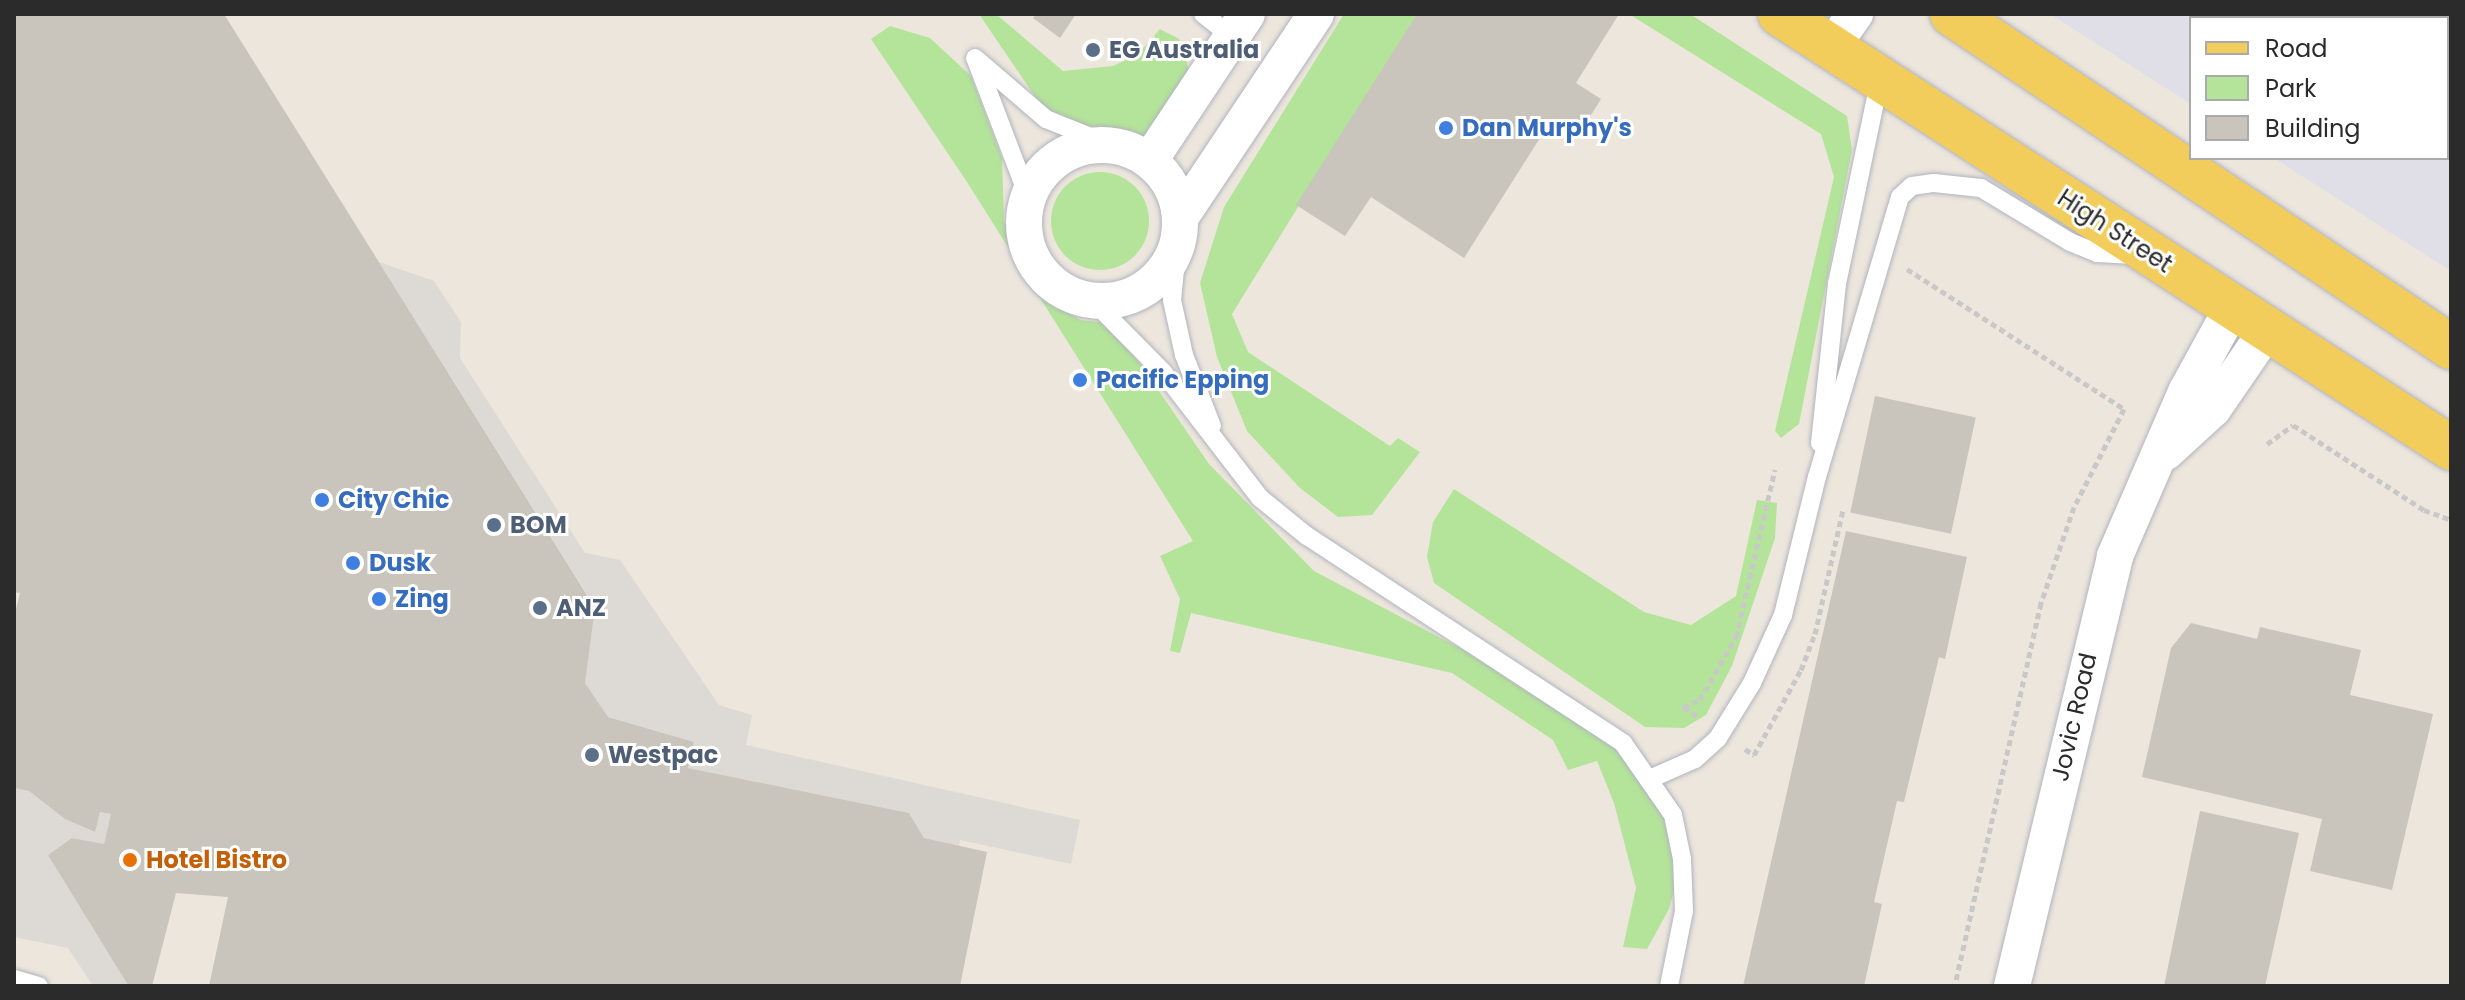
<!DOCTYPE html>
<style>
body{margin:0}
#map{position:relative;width:2465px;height:1000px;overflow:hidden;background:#ede6dd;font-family:Poppins,sans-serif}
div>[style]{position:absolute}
.industrial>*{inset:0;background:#e0dee6}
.green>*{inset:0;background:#b4e499}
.round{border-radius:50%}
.plaza>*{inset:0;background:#ddd9d4}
.building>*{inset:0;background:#c9c4bc;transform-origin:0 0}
.path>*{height:5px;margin-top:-2.5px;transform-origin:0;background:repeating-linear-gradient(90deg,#c8c8c8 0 6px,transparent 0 10px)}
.roads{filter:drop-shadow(0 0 2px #b1b4bf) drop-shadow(0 0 2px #b1b4bf)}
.service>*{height:18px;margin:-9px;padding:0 9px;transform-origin:9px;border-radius:9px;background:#fff}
.minor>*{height:36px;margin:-18px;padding:0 18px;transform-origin:18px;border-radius:18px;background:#fff}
.minor>.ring{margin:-18px;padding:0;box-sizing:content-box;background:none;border:36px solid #fff;border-radius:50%}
.primary>*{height:44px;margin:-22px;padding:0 22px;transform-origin:22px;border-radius:22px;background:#f3cd5c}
.dots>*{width:22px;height:22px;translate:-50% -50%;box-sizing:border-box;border:4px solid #fff;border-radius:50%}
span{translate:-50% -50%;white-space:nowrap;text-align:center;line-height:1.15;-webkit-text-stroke:6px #fff;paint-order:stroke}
.service-label{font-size:24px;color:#4e5e75;font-weight:700}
.left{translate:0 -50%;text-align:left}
.shop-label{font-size:24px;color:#366cbe;font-weight:700}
.street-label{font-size:24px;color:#2b2b2b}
.food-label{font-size:24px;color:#c56008;font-weight:700}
.frame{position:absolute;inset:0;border:16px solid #2b2b2b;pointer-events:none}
.legend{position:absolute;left:2189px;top:16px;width:260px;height:144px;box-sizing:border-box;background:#fff;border:2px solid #aaa;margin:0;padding:10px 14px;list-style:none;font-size:24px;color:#2b2b2b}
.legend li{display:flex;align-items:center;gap:16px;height:40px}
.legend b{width:40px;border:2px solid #aaa}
</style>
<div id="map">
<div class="industrial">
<i style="clip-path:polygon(2050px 14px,2451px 14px,2451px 271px,2274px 158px,2447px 158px,2447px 18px,2191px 18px,2191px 104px)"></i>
</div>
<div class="green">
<i style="clip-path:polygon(979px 14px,996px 14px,1063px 71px,1113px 66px,1138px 54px,1160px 29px,1179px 39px,1186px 54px,1191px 94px,1165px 132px,1127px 148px,1108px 144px,1042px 107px)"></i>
<i style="clip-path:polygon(1344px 14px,1417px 14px,1232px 314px,1248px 352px,1390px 446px,1398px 438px,1420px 452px,1372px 515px,1338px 517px,1300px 488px,1247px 431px,1217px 357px,1200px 283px,1224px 207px)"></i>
<i style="clip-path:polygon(1629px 14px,1690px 14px,1847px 116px,1852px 150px,1799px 424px,1781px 438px,1775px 431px,1834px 177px,1821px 134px)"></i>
<i style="clip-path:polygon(890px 26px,930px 38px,971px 76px,1002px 158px,1004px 222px,1050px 303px,1081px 320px,1113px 324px,1209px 464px,1314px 571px,1567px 705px,1652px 778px,1682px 859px,1669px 909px,1647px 949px,1623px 947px,1636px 888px,1614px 803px,1597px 761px,1568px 770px,1553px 740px,1452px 673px,1191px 613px,1180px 653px,1170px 651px,1180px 599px,1160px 556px,1193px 541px,967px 182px,871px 39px)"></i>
<i class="round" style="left:1051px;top:172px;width:98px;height:98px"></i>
<i style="clip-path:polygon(1454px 489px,1644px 612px,1691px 625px,1736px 596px,1757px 500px,1777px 503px,1775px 538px,1732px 666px,1706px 715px,1684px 728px,1645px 727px,1434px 583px,1427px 557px,1433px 522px)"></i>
</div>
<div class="plaza">
<i style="clip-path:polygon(379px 262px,434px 281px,461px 322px,460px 358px,585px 553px,620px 560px,719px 705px,752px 715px,746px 745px,1080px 820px,1071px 864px,960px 840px,959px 846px,924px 838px,909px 813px,688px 768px,694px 742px,608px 717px,585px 683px,595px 607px)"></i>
<i style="clip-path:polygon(14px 788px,29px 791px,65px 819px,94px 832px,100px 812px,111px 814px,104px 844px,72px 838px,48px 855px,131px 986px,93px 986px,68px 948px,14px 937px)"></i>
</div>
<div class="building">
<i style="clip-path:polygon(14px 14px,224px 14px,595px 608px,585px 683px,608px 717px,694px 742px,688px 768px,909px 813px,924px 838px,987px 852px,960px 986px,209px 986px,228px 897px,176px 893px,152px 986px,128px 985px,48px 855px,72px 838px,104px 844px,111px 814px,100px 812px,95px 832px,65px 819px,29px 791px,14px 788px,14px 617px,20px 593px,14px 592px)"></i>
<i style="clip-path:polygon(1036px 14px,1076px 14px,1060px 38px,1033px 18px)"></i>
<i style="clip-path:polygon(1417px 14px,1619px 14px,1576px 83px,1601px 99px,1578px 136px,1552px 119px,1464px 258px,1371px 197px,1345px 236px,1296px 205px)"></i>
<i style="left:1875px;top:396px;width:103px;height:119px;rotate:12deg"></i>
<i style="clip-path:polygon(1846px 531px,1967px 557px,1945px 659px,1939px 657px,1904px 802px,1897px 801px,1874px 902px,1882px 904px,1864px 986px,1743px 986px)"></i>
<i style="clip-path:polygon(2191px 623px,2257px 639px,2260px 627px,2361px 650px,2350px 695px,2433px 714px,2392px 890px,2310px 871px,2322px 819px,2142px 777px,2171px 648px)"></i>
<i style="clip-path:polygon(2200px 811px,2299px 833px,2265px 986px,2164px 986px)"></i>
</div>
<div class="path">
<i style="left:1907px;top:269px;width:258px;rotate:32.8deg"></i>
<i style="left:2124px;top:409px;width:110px;rotate:117deg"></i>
<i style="left:2074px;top:507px;width:102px;rotate:109deg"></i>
<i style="left:2041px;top:603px;width:393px;rotate:102.7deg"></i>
<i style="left:2267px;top:444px;width:32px;rotate:-36deg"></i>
<i style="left:2293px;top:425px;width:156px;rotate:33deg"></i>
<i style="left:2424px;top:510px;width:29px;rotate:20deg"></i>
<i style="left:1697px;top:716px;width:17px;rotate:-147deg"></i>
<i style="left:1683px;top:707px;width:18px;rotate:-22deg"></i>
<i style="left:1700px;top:700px;width:73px;rotate:-60.3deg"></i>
<i style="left:1736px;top:637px;width:172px;rotate:-76.9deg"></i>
<i style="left:1745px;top:749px;width:11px;rotate:34deg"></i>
<i style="left:1754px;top:755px;width:97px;rotate:-61.1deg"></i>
<i style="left:1801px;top:670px;width:39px;rotate:-69deg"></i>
<i style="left:1815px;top:634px;width:127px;rotate:-77.3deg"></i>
</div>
<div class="roads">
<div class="service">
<i style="left:1203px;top:14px;width:37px;rotate:38deg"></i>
<i style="left:975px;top:58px;width:94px;rotate:40.7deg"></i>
<i style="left:1046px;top:119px;width:67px;rotate:22deg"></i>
<i style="left:976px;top:60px;width:146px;rotate:69.1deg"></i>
<i style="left:1178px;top:239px;width:61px;rotate:95.6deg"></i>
<i style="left:1172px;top:300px;width:56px;rotate:77.7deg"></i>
<i style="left:1184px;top:355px;width:76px;rotate:68.5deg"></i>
<i style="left:1092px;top:300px;width:101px;rotate:45.4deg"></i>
<i style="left:1163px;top:372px;width:159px;rotate:52.4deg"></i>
<i style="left:1260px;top:498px;width:60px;rotate:39deg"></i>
<i style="left:1307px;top:536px;width:378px;rotate:33.2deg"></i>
<i style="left:1623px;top:743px;width:88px;rotate:55.2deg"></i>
<i style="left:1673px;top:815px;width:45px;rotate:78.4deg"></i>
<i style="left:1682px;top:859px;width:52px;rotate:87.8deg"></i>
<i style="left:1684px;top:911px;width:76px;rotate:101.3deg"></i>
<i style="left:1820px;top:443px;width:160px;rotate:-83.9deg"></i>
<i style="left:1837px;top:284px;width:209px;rotate:-78.2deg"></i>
<i style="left:1652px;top:778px;width:47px;rotate:-23.8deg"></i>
<i style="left:1695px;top:759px;width:31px;rotate:-42deg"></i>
<i style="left:1718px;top:738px;width:65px;rotate:-58.3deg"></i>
<i style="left:1752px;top:683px;width:75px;rotate:-65.5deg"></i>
<i style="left:1783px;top:615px;width:142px;rotate:-76.2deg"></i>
<i style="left:1817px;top:477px;width:292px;rotate:-73.5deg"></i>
<i style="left:1900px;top:197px;width:16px;rotate:-43deg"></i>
<i style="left:1912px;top:186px;width:22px;rotate:-8deg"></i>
<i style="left:1934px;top:183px;width:47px;rotate:6.1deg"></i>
<i style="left:1981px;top:188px;width:104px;rotate:31.2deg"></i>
<i style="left:2070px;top:242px;width:29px;rotate:22deg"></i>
<i style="left:2097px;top:253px;width:38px;rotate:3deg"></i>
<i style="left:14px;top:979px;width:26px;rotate:16deg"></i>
</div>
<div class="minor">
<i style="left:1831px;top:48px;width:42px;rotate:-54.8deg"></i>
<i class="ring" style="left:1024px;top:145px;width:120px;height:120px"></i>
<i style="left:1150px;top:160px;width:175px;rotate:-56.4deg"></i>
<i style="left:1180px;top:218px;width:245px;rotate:-56.3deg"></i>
<i style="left:2166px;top:452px;width:64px;rotate:-42.5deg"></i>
<i style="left:2213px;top:409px;width:97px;rotate:-55.5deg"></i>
<i style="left:2012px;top:986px;width:442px;rotate:-76.5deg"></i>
<i style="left:2115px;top:556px;width:179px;rotate:-66.6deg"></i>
<i style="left:2186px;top:392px;width:98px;rotate:-61.3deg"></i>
</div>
<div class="primary">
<i style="left:1780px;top:14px;width:799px;rotate:32.89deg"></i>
<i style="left:1952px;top:14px;width:600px;rotate:33.72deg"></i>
</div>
</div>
<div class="dots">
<i style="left:1093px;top:50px;background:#5c6f8a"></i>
<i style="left:1446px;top:128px;background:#3f7fe0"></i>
<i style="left:1080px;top:380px;background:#3f7fe0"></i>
<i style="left:322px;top:500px;background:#3f7fe0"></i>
<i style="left:494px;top:525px;background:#5c6f8a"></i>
<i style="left:353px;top:563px;background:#3f7fe0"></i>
<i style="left:379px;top:599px;background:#3f7fe0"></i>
<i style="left:540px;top:608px;background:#5c6f8a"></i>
<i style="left:592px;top:755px;background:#5c6f8a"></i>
<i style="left:130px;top:860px;background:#e8710a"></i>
</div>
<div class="service-label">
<span class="left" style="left:1109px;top:50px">EG Australia</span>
<span class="left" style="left:510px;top:525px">BOM</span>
<span class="left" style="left:556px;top:608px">ANZ</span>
<span class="left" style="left:608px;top:755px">Westpac</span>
</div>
<div class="shop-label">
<span class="left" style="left:1462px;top:128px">Dan Murphy's</span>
<span class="left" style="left:1096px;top:380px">Pacific Epping</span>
<span class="left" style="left:338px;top:500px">City Chic</span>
<span class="left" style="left:369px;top:563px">Dusk</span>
<span class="left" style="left:395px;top:599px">Zing</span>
</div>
<div class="street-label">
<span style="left:2115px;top:231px;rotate:33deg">High Street</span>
<span style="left:2074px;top:717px;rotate:-77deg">Jovic Road</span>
</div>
<div class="food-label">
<span class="left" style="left:146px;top:860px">Hotel Bistro</span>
</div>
<div class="frame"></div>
<ul class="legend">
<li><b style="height:10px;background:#f3cd5c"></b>Road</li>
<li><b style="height:22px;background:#b4e499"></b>Park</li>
<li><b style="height:22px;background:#c9c4bc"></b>Building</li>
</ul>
</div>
